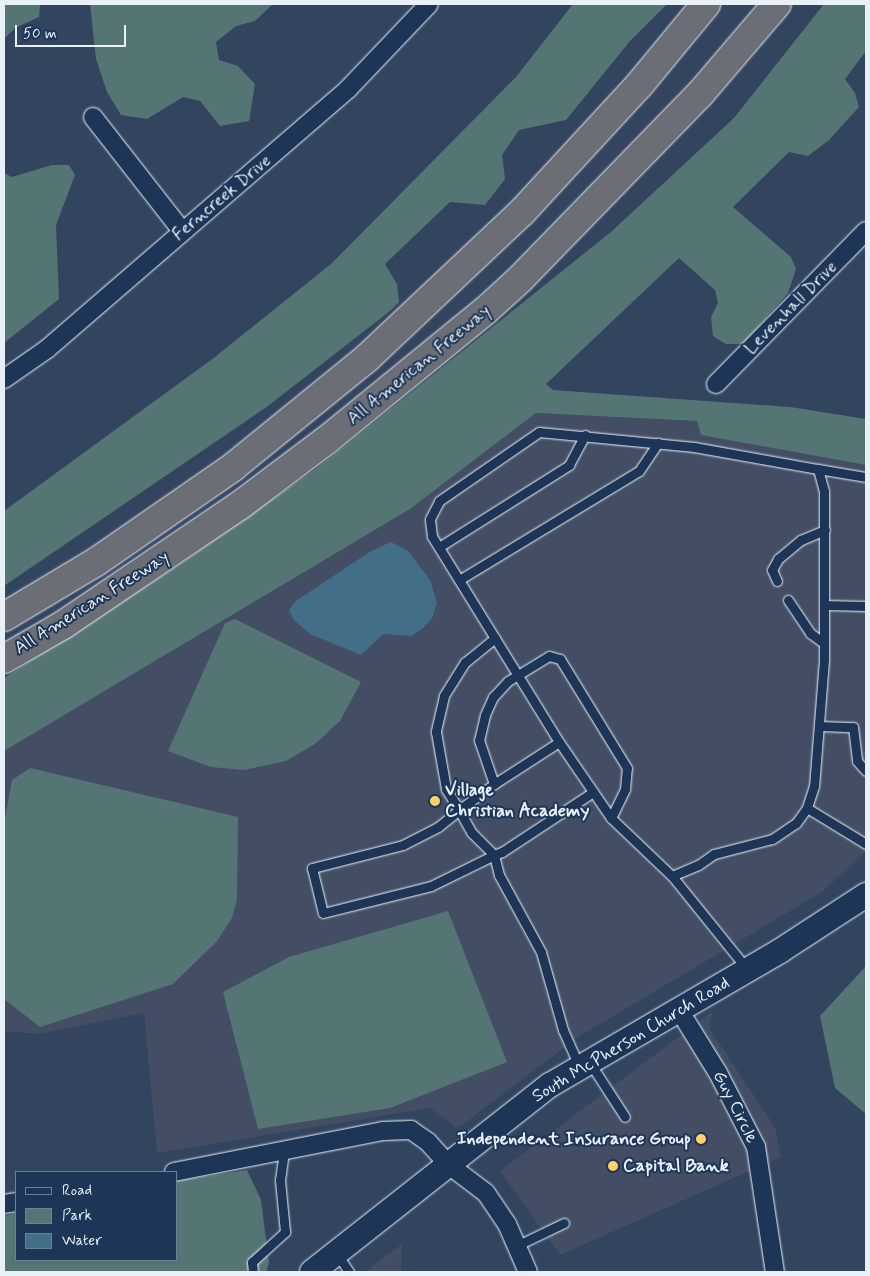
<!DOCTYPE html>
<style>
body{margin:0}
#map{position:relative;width:870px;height:1276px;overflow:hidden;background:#33445f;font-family:Mynerve,sans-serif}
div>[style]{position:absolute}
.built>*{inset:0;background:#434e64}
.green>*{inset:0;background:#557575}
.water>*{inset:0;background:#436e88}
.roads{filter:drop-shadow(0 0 1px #e8f1f8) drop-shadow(0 0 1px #e8f1f8)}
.service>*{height:9px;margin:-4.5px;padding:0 4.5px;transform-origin:4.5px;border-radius:4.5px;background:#1d3557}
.minor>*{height:18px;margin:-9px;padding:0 9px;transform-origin:9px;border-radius:9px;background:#1d3557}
.secondary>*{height:24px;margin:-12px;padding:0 12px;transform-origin:12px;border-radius:12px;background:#1d3557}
.motorway>*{height:28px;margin:-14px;padding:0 14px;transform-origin:14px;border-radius:14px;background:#6b6f75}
.dots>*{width:14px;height:14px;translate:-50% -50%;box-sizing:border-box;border:2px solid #1d3557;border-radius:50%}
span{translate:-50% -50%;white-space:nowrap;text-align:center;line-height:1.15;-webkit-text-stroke:4px #1d3557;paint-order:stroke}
.street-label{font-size:18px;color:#e8f1f8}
.poi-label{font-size:18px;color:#e8f1f8;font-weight:700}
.left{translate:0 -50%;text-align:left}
.right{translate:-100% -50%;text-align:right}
.frame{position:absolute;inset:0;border:5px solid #e8f1f8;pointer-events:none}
.legend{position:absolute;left:15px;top:1171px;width:162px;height:90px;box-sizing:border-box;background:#1d3557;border:1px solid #6e8097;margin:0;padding:6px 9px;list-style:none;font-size:15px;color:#e8f1f8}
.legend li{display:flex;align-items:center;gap:10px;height:25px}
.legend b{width:25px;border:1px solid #6e8097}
.scale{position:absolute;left:15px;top:25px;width:111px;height:22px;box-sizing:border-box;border:2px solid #e8f1f8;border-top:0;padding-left:6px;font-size:15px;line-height:18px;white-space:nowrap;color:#e8f1f8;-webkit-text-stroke:4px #1d3557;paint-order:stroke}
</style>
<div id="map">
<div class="built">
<i style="clip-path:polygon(536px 413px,697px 421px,702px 435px,866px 465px,866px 851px,822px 892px,578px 1037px,457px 1129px,431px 1108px,157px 1153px,144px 1013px,38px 1034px,4px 1031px,4px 751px,410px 509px)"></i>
<i style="clip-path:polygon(713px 1011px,709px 1028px,775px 1127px,781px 1157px,560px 1255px,500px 1171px)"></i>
<i style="clip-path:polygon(402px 1244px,401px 1272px,365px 1272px)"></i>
</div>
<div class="green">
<i style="clip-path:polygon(4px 4px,40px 4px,39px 17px,15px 28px,4px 39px)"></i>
<i style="clip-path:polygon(90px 4px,273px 4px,255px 21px,236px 26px,216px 42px,219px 60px,238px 66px,255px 84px,249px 121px,220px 126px,200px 101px,183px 97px,147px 119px,121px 115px,107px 92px,96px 59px)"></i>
<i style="clip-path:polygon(573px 4px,667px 4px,630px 41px,566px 120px,519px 130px,502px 155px,505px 179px,485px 205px,450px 202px,385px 264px,397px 284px,399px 302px,390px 311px,268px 406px,4px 586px,4px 511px,215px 357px,332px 263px,516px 77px)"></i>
<i style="clip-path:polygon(824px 4px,866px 4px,866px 51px,845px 79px,855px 93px,859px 107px,829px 140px,808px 156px,789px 152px,733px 207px,791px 257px,796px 269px,788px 293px,743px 344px,726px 344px,713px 336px,711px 317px,718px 303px,715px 290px,679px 258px,546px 384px,553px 390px,790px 407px,866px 419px,866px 465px,701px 435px,697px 421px,536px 413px,410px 509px,4px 751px,4px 678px,177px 566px,317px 468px,612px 231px,734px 118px)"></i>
<i style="clip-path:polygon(52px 165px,69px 165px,75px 175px,56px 225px,59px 299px,4px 343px,4px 173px,12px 177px)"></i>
<i style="clip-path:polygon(235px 619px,361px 682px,340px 721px,315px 744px,286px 761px,244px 770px,211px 767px,168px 751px,225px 623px)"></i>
<i style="clip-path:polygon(30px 768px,238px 817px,237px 899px,232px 918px,217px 941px,173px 984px,40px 1027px,4px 999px,4px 823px,12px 780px)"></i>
<i style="clip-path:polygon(448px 911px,507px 1062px,390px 1108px,258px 1129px,223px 992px,289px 957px)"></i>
<i style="clip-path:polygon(866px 966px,866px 1114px,835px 1088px,820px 1016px)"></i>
<i style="clip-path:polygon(247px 1170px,261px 1200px,269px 1263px,266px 1272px,4px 1272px,4px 1216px,16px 1213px,16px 1260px,176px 1260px,176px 1181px)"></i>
</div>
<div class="water">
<i style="clip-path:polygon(391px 542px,408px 551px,430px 580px,437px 603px,432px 618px,422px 629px,411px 636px,383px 634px,361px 655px,310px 634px,294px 620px,289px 610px,296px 601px,371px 551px)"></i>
</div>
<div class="roads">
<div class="service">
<i style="left:818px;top:469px;width:49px;rotate:9.5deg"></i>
<i style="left:439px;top:547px;width:154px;rotate:-32.2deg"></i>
<i style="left:569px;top:465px;width:34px;rotate:-62deg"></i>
<i style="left:459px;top:580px;width:210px;rotate:-31.2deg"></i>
<i style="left:639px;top:471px;width:34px;rotate:-56deg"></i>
<i style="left:777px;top:581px;width:12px;rotate:-114deg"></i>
<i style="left:772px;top:570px;width:13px;rotate:-61deg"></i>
<i style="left:778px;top:559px;width:30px;rotate:-40deg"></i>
<i style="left:801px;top:540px;width:26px;rotate:-23deg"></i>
<i style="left:788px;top:600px;width:40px;rotate:56deg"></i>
<i style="left:810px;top:633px;width:17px;rotate:36deg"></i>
<i style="left:824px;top:605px;width:42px;rotate:1.4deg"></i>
<i style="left:495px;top:638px;width:38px;rotate:141deg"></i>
<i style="left:465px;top:662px;width:40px;rotate:122deg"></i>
<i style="left:444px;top:696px;width:37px;rotate:103deg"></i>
<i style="left:436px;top:732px;width:58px;rotate:80deg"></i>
<i style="left:446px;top:789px;width:25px;rotate:58deg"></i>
<i style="left:459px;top:810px;width:27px;rotate:141deg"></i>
<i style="left:438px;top:827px;width:39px;rotate:153deg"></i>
<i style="left:403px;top:845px;width:94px;rotate:165.8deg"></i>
<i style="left:312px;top:868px;width:46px;rotate:76.3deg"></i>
<i style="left:323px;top:913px;width:111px;rotate:-14deg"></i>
<i style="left:431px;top:886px;width:70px;rotate:-26.2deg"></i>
<i style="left:494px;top:855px;width:21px;rotate:76deg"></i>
<i style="left:499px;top:875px;width:88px;rotate:61.4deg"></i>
<i style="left:541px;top:952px;width:81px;rotate:74.2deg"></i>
<i style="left:563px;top:1030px;width:39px;rotate:66deg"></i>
<i style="left:819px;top:726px;width:34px;rotate:2deg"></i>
<i style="left:853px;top:727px;width:34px;rotate:83deg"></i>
<i style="left:857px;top:761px;width:13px;rotate:48deg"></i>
<i style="left:559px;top:742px;width:242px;rotate:-121.7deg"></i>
<i style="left:432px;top:536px;width:17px;rotate:-97deg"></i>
<i style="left:430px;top:519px;width:20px;rotate:-63deg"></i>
<i style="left:439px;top:501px;width:121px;rotate:-34.6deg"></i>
<i style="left:539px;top:432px;width:156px;rotate:5.5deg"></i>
<i style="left:694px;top:447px;width:126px;rotate:10.1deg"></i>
<i style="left:818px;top:469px;width:23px;rotate:75deg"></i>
<i style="left:824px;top:491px;width:169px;rotate:90deg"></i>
<i style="left:824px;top:660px;width:126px;rotate:94.5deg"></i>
<i style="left:814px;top:786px;width:23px;rotate:108deg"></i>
<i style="left:807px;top:808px;width:19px;rotate:126deg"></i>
<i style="left:796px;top:823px;width:29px;rotate:146deg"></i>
<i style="left:772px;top:839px;width:60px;rotate:165.5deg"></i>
<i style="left:714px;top:854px;width:19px;rotate:145deg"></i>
<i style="left:698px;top:865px;width:28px;rotate:157deg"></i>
<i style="left:494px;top:784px;width:44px;rotate:143.4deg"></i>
<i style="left:459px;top:810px;width:26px;rotate:61deg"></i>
<i style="left:472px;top:833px;width:31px;rotate:45deg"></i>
<i style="left:494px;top:855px;width:9px;rotate:-21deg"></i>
<i style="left:502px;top:852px;width:109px;rotate:-33.4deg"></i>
<i style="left:807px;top:808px;width:69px;rotate:31.4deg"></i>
<i style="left:611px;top:818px;width:32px;rotate:-64deg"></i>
<i style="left:625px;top:789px;width:21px;rotate:-85deg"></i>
<i style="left:627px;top:768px;width:128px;rotate:-121.6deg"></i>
<i style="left:560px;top:659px;width:11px;rotate:-165deg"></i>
<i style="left:549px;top:656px;width:48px;rotate:148.6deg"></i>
<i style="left:508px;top:681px;width:22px;rotate:133deg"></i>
<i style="left:493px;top:697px;width:20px;rotate:114deg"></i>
<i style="left:485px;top:715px;width:26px;rotate:103deg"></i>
<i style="left:479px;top:740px;width:46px;rotate:71.2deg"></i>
<i style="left:494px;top:784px;width:77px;rotate:-32.9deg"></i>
<i style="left:559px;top:742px;width:92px;rotate:55.6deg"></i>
<i style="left:611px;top:818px;width:84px;rotate:43.6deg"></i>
<i style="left:672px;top:876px;width:119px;rotate:51.1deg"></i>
<i style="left:590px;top:1063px;width:64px;rotate:57.1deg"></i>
<i style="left:518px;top:1245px;width:51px;rotate:-25.6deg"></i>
<i style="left:337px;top:1254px;width:22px;rotate:56deg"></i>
<i style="left:253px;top:1272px;width:10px;rotate:-96deg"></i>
<i style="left:252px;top:1262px;width:45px;rotate:-42.3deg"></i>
<i style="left:285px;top:1232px;width:52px;rotate:-95.5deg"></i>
<i style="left:280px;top:1180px;width:29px;rotate:-82deg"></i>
</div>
<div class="minor">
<i style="left:93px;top:117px;width:145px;rotate:52deg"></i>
<i style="left:4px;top:379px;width:52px;rotate:-34.9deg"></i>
<i style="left:47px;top:349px;width:398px;rotate:-40.8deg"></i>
<i style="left:348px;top:89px;width:117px;rotate:-46.4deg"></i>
<i style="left:716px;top:384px;width:214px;rotate:-45.6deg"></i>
<i style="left:679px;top:1010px;width:74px;rotate:58.2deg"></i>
<i style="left:718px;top:1073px;width:83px;rotate:62.8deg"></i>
<i style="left:756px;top:1147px;width:126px;rotate:81.4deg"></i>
<i style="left:174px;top:1172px;width:213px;rotate:-11.1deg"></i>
<i style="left:383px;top:1131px;width:28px;rotate:-2deg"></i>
<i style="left:411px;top:1130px;width:21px;rotate:35deg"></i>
<i style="left:428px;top:1142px;width:31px;rotate:48deg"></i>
<i style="left:449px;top:1165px;width:46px;rotate:37.1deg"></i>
<i style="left:486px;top:1193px;width:37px;rotate:56deg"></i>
<i style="left:507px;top:1224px;width:52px;rotate:66.4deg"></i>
<i style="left:4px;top:1204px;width:12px;rotate:-9deg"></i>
</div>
<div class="secondary">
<i style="left:312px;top:1272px;width:303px;rotate:-38.2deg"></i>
<i style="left:550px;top:1085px;width:266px;rotate:-30.2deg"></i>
<i style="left:780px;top:951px;width:103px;rotate:-33.1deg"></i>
</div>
<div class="motorway">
<i style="left:4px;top:617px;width:107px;rotate:-30.9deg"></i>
<i style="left:96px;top:562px;width:167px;rotate:-34.7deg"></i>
<i style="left:233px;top:467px;width:173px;rotate:-39.1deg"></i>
<i style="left:367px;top:358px;width:213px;rotate:-43.3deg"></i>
<i style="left:522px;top:212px;width:174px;rotate:-47.3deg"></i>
<i style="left:640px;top:84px;width:104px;rotate:-50.5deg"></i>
<i style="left:4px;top:659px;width:68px;rotate:-30deg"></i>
<i style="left:63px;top:625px;width:212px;rotate:-34.1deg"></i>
<i style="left:239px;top:506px;width:111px;rotate:-37deg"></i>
<i style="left:328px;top:439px;width:203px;rotate:-39.2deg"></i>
<i style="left:485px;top:311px;width:47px;rotate:-42.4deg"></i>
<i style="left:520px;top:279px;width:258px;rotate:-45.8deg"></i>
<i style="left:700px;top:94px;width:118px;rotate:-49.5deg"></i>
</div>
</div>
<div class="dots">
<i style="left:435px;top:801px;background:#ffd166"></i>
<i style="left:701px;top:1139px;background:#ffd166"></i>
<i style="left:613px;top:1166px;background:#ffd166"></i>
</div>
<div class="street-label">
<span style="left:222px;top:198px;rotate:-40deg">Ferncreek Drive</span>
<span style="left:791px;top:308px;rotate:-45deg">Levenhall Drive</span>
<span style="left:419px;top:365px;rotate:-39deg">All American Freeway</span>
<span style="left:92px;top:603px;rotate:-32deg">All American Freeway</span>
<span style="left:631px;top:1040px;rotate:-31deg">South McPherson Church Road</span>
<span style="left:735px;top:1107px;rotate:63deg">Guy Circle</span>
</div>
<div class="poi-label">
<span class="left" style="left:445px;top:801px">Village<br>Christian Academy</span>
<span class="right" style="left:691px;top:1139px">Independent Insurance Group</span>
<span class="left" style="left:623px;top:1166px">Capital Bank</span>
</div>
<div class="frame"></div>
<ul class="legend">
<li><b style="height:6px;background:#1d3557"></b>Road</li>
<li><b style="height:14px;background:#557575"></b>Park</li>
<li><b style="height:14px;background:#436e88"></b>Water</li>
</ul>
<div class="scale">50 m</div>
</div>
